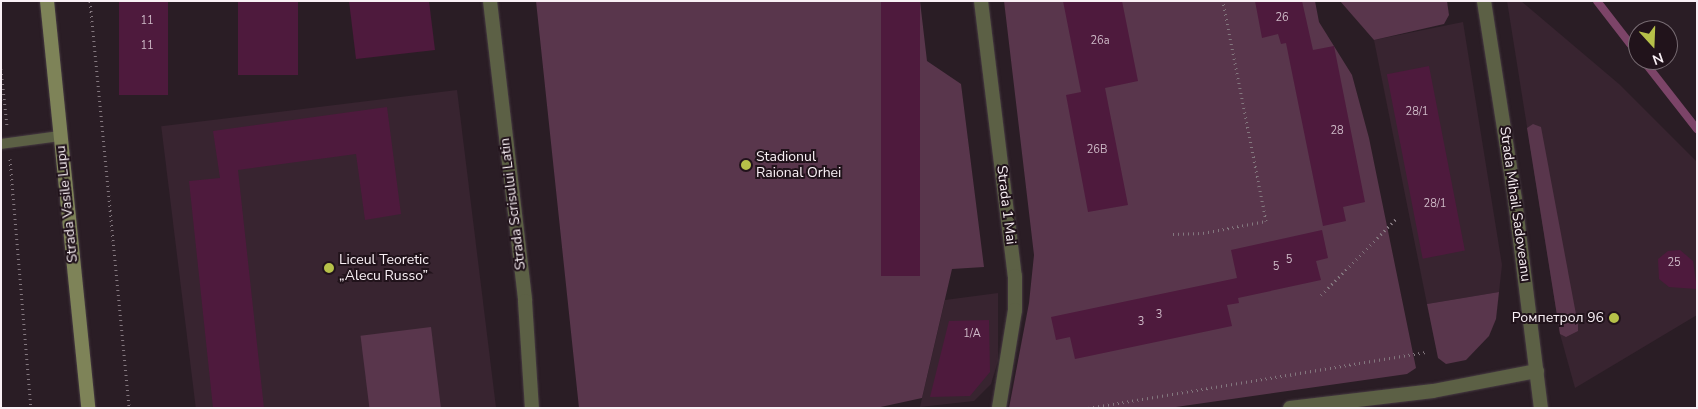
<!DOCTYPE html>
<meta charset="utf-8">
<style>
body{margin:0}
#map{position:relative;width:1698px;height:409px;overflow:hidden;background:#2a1d25;font-family:"Nunito Sans",sans-serif}
div>[style]{position:absolute}
.built>*{inset:0;background:#382430;transform-origin:0 0}
.green>*{inset:0;background:#59364c;transform-origin:0 0}
.stream>*{height:8px;margin:-4px;padding:0 4px;transform-origin:4px;border-radius:4px;background:#7c4468}
.building>*{inset:0;background:#4e1a3d;transform-origin:0 0}
.path>*{height:3px;margin-top:-1.5px;transform-origin:0;background:repeating-linear-gradient(90deg,#83777e 0 1px,transparent 0 5px)}
.roads{filter:drop-shadow(0 0 1px #473b42) drop-shadow(0 0 1px #473b42)}
.service>*{height:10px;margin:-5px;padding:0 5px;transform-origin:5px;border-radius:5px;background:#5c6045}
.minor>*{height:14px;margin:-7px;padding:0 7px;transform-origin:7px;border-radius:7px;background:#5c6045}
.tertiary>*{height:14px;margin:-7px;padding:0 7px;transform-origin:7px;border-radius:7px;background:#5c6045}
.secondary>*{height:14px;margin:-7px;padding:0 7px;transform-origin:7px;border-radius:7px;background:#7e8358}
.dots>*{width:14px;height:14px;translate:-50% -50%;box-sizing:border-box;border:2px solid #21131b;border-radius:50%}
span{translate:-50% -50%;white-space:nowrap;text-align:center;line-height:1.15;-webkit-text-stroke:4px #21131b;paint-order:stroke}
.number-label{font-size:11px;color:#cebac7}
.number-label span{-webkit-text-stroke-width:0}
.poi-label{font-size:14px;color:#f9f0f5}
.left{translate:0 -50%;text-align:left}
.right{translate:-100% -50%;text-align:right}
.street-label{font-size:14px;color:#f9f0f5}
.frame{position:absolute;inset:0;border:2px solid #f9f0f5;pointer-events:none}
.north{position:absolute;left:1628px;top:20px;width:50px;height:50px;box-sizing:border-box;background:#21131b;border:1px solid #776b72;border-radius:50%;rotate:160deg;font-size:14px;font-weight:700;line-height:20px;text-align:center;color:#f9f0f5}
.north::after{content:'';display:block;margin:auto;width:18px;height:22px;background:#b6c149;clip-path:polygon(50% 0,100% 100%,50% 72%,0 100%)}
</style>
<div id="map">
<div class="built">
<i style="clip-path:polygon(1507px 1px,1521px 1px,1619px 84px,1697px 162px,1697px 315px,1575px 388px,1560px 334px)"></i>
<i style="clip-path:polygon(1463px 22px,1502px 265px,1499px 292px,1427px 304px,1374px 40px)"></i>
<i style="left:457px;top:90px;width:320px;height:298px;rotate:83deg"></i>
<i style="clip-path:polygon(998px 293px,998px 361px,991px 384px,974px 401px,920px 407px,945px 300px)"></i>
</div>
<div class="green">
<i style="clip-path:polygon(536px 1px,920px 1px,927px 61px,961px 84px,984px 267px,952px 269px,922px 398px,876px 408px,579px 408px)"></i>
<i style="clip-path:polygon(1004px 1px,1315px 1px,1319px 22px,1352px 75px,1369px 138px,1416px 368px,1407px 374px,1169px 408px,1009px 408px,1029px 303px,1034px 255px)"></i>
<i style="clip-path:polygon(1340px 1px,1447px 1px,1449px 15px,1444px 24px,1374px 40px)"></i>
<i style="clip-path:polygon(1533px 124px,1541px 127px,1578px 325px,1578px 331px,1566px 337px,1560px 334px,1527px 128px)"></i>
<i style="clip-path:polygon(1499px 292px,1496px 319px,1489px 336px,1466px 360px,1446px 364px,1438px 358px,1427px 304px)"></i>
<i style="left:431px;top:327px;width:82px;height:71px;rotate:83deg"></i>
</div>
<div class="stream">
<i style="left:1597px;top:1px;width:67px;rotate:52.3deg"></i>
<i style="left:1643px;top:60px;width:88px;rotate:52deg"></i>
</div>
<div class="building">
<i style="left:119px;top:1px;width:49px;height:94px"></i>
<i style="left:238px;top:1px;width:60px;height:74px"></i>
<i style="clip-path:polygon(349px 1px,429px 1px,435px 50px,356px 59px)"></i>
<i style="left:881px;top:1px;width:39px;height:275px"></i>
<i style="clip-path:polygon(1063px 1px,1122px 1px,1138px 81px,1105px 88px,1128px 205px,1088px 212px,1066px 95px,1081px 92px)"></i>
<i style="clip-path:polygon(1255px 1px,1302px 1px,1313px 50px,1334px 46px,1365px 202px,1343px 207px,1346px 221px,1323px 226px,1286px 43px,1281px 44px,1278px 34px,1262px 38px)"></i>
<i style="left:1429px;top:66px;width:188px;height:43px;rotate:79deg"></i>
<i style="clip-path:polygon(387px 107px,401px 214px,365px 220px,356px 154px,238px 170px,264px 408px,213px 408px,189px 181px,220px 178px,213px 131px)"></i>
<i style="clip-path:polygon(1322px 230px,1328px 258px,1316px 261px,1321px 280px,1238px 298px,1239px 303px,1227px 305px,1232px 326px,1075px 359px,1070px 337px,1056px 340px,1051px 317px,1237px 278px,1231px 250px)"></i>
<i style="clip-path:polygon(1680px 250px,1693px 261px,1697px 289px,1669px 287px,1659px 279px,1658px 259px,1668px 251px)"></i>
<i style="clip-path:polygon(989px 320px,990px 372px,970px 396px,930px 397px,949px 321px)"></i>
</div>
<div class="path">
<i style="left:90px;top:1px;width:409px;rotate:84.5deg"></i>
<i style="left:1px;top:69px;width:57px;rotate:84deg"></i>
<i style="left:10px;top:159px;width:250px;rotate:85.2deg"></i>
<i style="left:1173px;top:234px;width:30px;rotate:-2deg"></i>
<i style="left:1203px;top:233px;width:64px;rotate:-10.8deg"></i>
<i style="left:1266px;top:221px;width:224px;rotate:-101.1deg"></i>
<i style="left:1321px;top:295px;width:107px;rotate:-45.4deg"></i>
<i style="left:1088px;top:408px;width:344px;rotate:-9.4deg"></i>
</div>
<div class="roads">
<div class="service">
<i style="left:1px;top:144px;width:60px;rotate:-7.7deg"></i>
</div>
<div class="minor">
<i style="left:490px;top:1px;width:302px;rotate:83.3deg"></i>
<i style="left:525px;top:301px;width:107px;rotate:86.3deg"></i>
<i style="left:981px;top:1px;width:277px;rotate:83deg"></i>
<i style="left:1015px;top:276px;width:34px;rotate:90deg"></i>
<i style="left:1015px;top:310px;width:99px;rotate:99.3deg"></i>
<i style="left:1290px;top:408px;width:144px;rotate:-6.8deg"></i>
<i style="left:1433px;top:391px;width:106px;rotate:-10.9deg"></i>
</div>
<div class="tertiary">
<i style="left:1484px;top:1px;width:201px;rotate:81.1deg"></i>
<i style="left:1515px;top:200px;width:210px;rotate:82.9deg"></i>
</div>
<div class="secondary">
<i style="left:47px;top:1px;width:409px;rotate:84.2deg"></i>
</div>
</div>
<div class="dots">
<i style="left:746px;top:165px;background:#b6c149"></i>
<i style="left:329px;top:268px;background:#b6c149"></i>
<i style="left:1614px;top:318px;background:#b6c149"></i>
</div>
<div class="number-label">
<span style="left:1282px;top:18px">26</span>
<span style="left:147px;top:21px">11</span>
<span style="left:1100px;top:41px">26a</span>
<span style="left:147px;top:46px">11</span>
<span style="left:1417px;top:112px">28/1</span>
<span style="left:1337px;top:131px">28</span>
<span style="left:1097px;top:150px">26B</span>
<span style="left:1435px;top:204px">28/1</span>
<span style="left:1289px;top:260px">5</span>
<span style="left:1674px;top:263px">25</span>
<span style="left:1276px;top:267px">5</span>
<span style="left:1159px;top:315px">3</span>
<span style="left:1141px;top:322px">3</span>
<span style="left:972px;top:334px">1/A</span>
</div>
<div class="poi-label">
<span class="left" style="left:756px;top:165px">Stadionul<br>Raional Orhei</span>
<span class="left" style="left:339px;top:268px">Liceul Teoretic<br>„Alecu Russo”</span>
<span class="right" style="left:1604px;top:318px">Ромпетрол 96</span>
</div>
<div class="street-label">
<span style="left:67px;top:204px;rotate:-96deg">Strada Vasile Lupu</span>
<span style="left:513px;top:204px;rotate:-97deg">Strada Scrisului Latin</span>
<span style="left:1515px;top:204px;rotate:82deg">Strada Mihail Sadoveanu</span>
<span style="left:1006px;top:205px;rotate:83deg">Strada 1 Mai</span>
</div>
<div class="frame"></div>
<div class="north">N</div>
</div>
